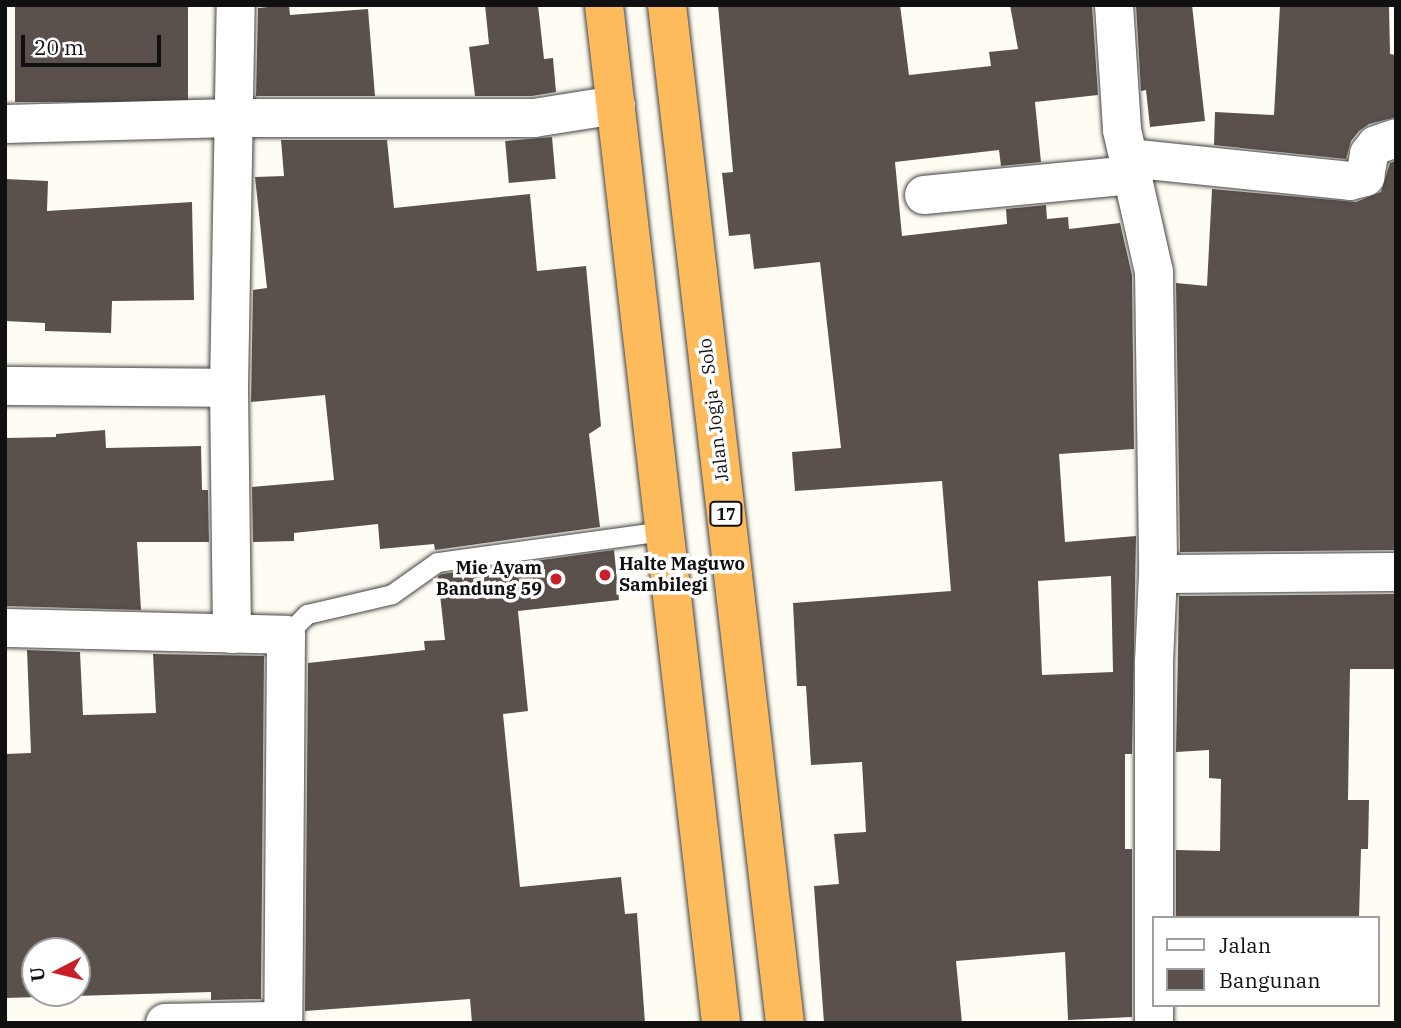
<!DOCTYPE html>
<style>
body{margin:0}
#map{position:relative;width:1401px;height:1028px;overflow:hidden;background:#fffdf3;font-family:"IBM Plex Serif",serif}
div>[style]{position:absolute}
.building>*{inset:0;background:#5a514c;transform-origin:0 0}
.roads{filter:drop-shadow(0 0 2px #434343) drop-shadow(0 0 2px #434343)}
.service>*{height:19px;margin:-9.5px;padding:0 9.5px;transform-origin:9.5px;border-radius:9.5px;background:#fff}
.minor>*{height:38px;margin:-19px;padding:0 19px;transform-origin:19px;border-radius:19px;background:#fff}
.trunk>*{height:38px;margin:-19px;padding:0 19px;transform-origin:19px;border-radius:19px;background:#fdbb5c}
.dots>*{width:19px;height:19px;translate:-50% -50%;box-sizing:border-box;border:4px solid #fff;border-radius:50%}
span{translate:-50% -50%;white-space:nowrap;text-align:center;line-height:1.15;-webkit-text-stroke:7px #fff;paint-order:stroke}
.shield-label span{padding:2px 5px;background:#fff;border:2px solid;border-radius:5px;-webkit-text-stroke-width:0}
.shield-label{font-size:16px;color:#101010;font-weight:700}
.street-label{font-size:18px;color:#101010}
.poi-label{font-size:18px;color:#101010;font-weight:700}
.left{translate:0 -50%;text-align:left}
.right{translate:-100% -50%;text-align:right}
.frame{position:absolute;inset:0;border:7px solid #101010;pointer-events:none}
.legend{position:absolute;left:1152px;top:916px;width:228px;height:91px;box-sizing:border-box;background:#fff;border:2px solid #9f9f9f;margin:0;padding:9px 12px;list-style:none;font-size:21px;color:#101010}
.legend li{display:flex;align-items:center;gap:14px;height:35px}
.legend b{width:35px;border:2px solid #9f9f9f}
.north{position:absolute;left:21px;top:937px;width:70px;height:70px;box-sizing:border-box;background:#fff;border:2px solid #9f9f9f;border-radius:50%;rotate:263deg;font-size:19px;font-weight:700;line-height:28px;text-align:center;color:#101010}
.north::after{content:'';display:block;margin:auto;width:24px;height:32px;background:#c91f29;clip-path:polygon(50% 0,100% 100%,50% 72%,0 100%)}
.scale{position:absolute;left:21px;top:35px;width:140px;height:32px;box-sizing:border-box;border:4px solid #101010;border-top:0;padding-left:9px;font-size:21px;line-height:24px;white-space:nowrap;color:#101010;-webkit-text-stroke:5px #fff;paint-order:stroke}
</style>
<div id="map">
<div class="building">
<i style="left:15px;top:5px;width:173px;height:97px"></i>
<i style="clip-path:polygon(289px 5px,290px 15px,368px 9px,375px 96px,256px 96px,258px 8px)"></i>
<i style="clip-path:polygon(485px 5px,538px 5px,544px 59px,553px 58px,556px 92px,532px 96px,475px 96px,469px 47px,489px 44px)"></i>
<i style="clip-path:polygon(evenodd,718px 5px,900px 5px,909px 75px,991px 66px,989px 52px,1018px 49px,1010px 5px,1092px 5px,1098px 95px,1035px 102px,1041px 162px,1001px 166px,999px 150px,895px 162px,902px 236px,1007px 224px,1006px 209px,1046px 205px,1047px 219px,1068px 217px,1069px 229px,1120px 223px,1132px 275px,1134px 449px,1059px 454px,1065px 542px,1136px 536px,1132px 754px,1125px 754px,1125px 849px,1132px 849px,1132px 1017px,1068px 1020px,1065px 952px,956px 961px,962px 1023px,824px 1023px,814px 886px,839px 884px,834px 834px,866px 832px,862px 762px,811px 765px,806px 686px,797px 686px,793px 603px,951px 591px,942px 481px,795px 491px,792px 452px,841px 448px,820px 262px,754px 269px,750px 234px,729px 236px,722px 173px,733px 172px,718px 5px,1111px 576px,1113px 672px,1042px 675px,1038px 581px,1111px 576px)"></i>
<i style="clip-path:polygon(1136px 5px,1192px 5px,1205px 121px,1150px 127px,1146px 90px,1141px 91px)"></i>
<i style="clip-path:polygon(1280px 5px,1389px 5px,1390px 54px,1396px 55px,1396px 117px,1369px 124px,1359px 131px,1351px 141px,1346px 159px,1214px 145px,1215px 112px,1274px 115px)"></i>
<i style="left:552px;top:137px;width:42px;height:47px;rotate:85deg"></i>
<i style="clip-path:polygon(281px 140px,387px 140px,394px 208px,530px 194px,537px 271px,586px 266px,601px 426px,589px 434px,600px 527px,435px 550px,434px 544px,380px 549px,378px 524px,294px 533px,294px 541px,253px 542px,252px 487px,334px 480px,325px 395px,251px 402px,253px 290px,267px 288px,255px 177px,284px 176px)"></i>
<i style="clip-path:polygon(1396px 161px,1396px 550px,1180px 552px,1176px 283px,1207px 286px,1212px 189px,1356px 202px,1381px 192px,1390px 163px)"></i>
<i style="clip-path:polygon(5px 179px,48px 181px,47px 211px,192px 202px,194px 300px,112px 301px,111px 333px,45px 331px,45px 323px,5px 321px)"></i>
<i style="clip-path:polygon(105px 430px,106px 448px,201px 446px,202px 490px,208px 490px,209px 542px,137px 542px,141px 610px,5px 606px,5px 438px,56px 437px,56px 434px)"></i>
<i style="clip-path:polygon(614px 550px,619px 600px,518px 611px,528px 711px,503px 714px,520px 887px,621px 877px,625px 914px,637px 913px,645px 1023px,472px 1023px,470px 999px,305px 1011px,308px 663px,425px 650px,424px 641px,445px 640px,438px 576px,442px 574px)"></i>
<i style="clip-path:polygon(1396px 594px,1396px 669px,1350px 669px,1348px 800px,1369px 800px,1368px 849px,1361px 849px,1359px 918px,1176px 918px,1176px 850px,1220px 851px,1221px 779px,1209px 778px,1209px 750px,1176px 752px,1179px 596px)"></i>
<i style="clip-path:polygon(evenodd,27px 650px,80px 652px,83px 715px,156px 713px,153px 654px,264px 656px,261px 999px,211px 1000px,211px 992px,5px 998px,5px 754px,31px 753px,27px 650px,35px 951px,77px 951px,77px 993px,35px 993px,35px 951px)"></i>
</div>
<div class="roads">
<div class="service">
<i style="left:286px;top:635px;width:30px;rotate:-45deg"></i>
<i style="left:307px;top:614px;width:87px;rotate:-13.2deg"></i>
<i style="left:392px;top:594px;width:55px;rotate:-35.4deg"></i>
<i style="left:437px;top:562px;width:229px;rotate:-7.8deg"></i>
</div>
<div class="minor">
<i style="left:1114px;top:5px;width:125px;rotate:86.3deg"></i>
<i style="left:1122px;top:130px;width:146px;rotate:77.3deg"></i>
<i style="left:1154px;top:272px;width:302px;rotate:89.2deg"></i>
<i style="left:1158px;top:574px;width:88px;rotate:92.6deg"></i>
<i style="left:1154px;top:662px;width:361px;rotate:90deg"></i>
<i style="left:5px;top:124px;width:227px;rotate:-1.5deg"></i>
<i style="left:232px;top:118px;width:302px"></i>
<i style="left:534px;top:118px;width:83px;rotate:-9deg"></i>
<i style="left:1128px;top:158px;width:223px;rotate:5.9deg"></i>
<i style="left:1350px;top:181px;width:16px;rotate:-15deg"></i>
<i style="left:1365px;top:177px;width:23px;rotate:-80deg"></i>
<i style="left:1369px;top:154px;width:11px;rotate:-52deg"></i>
<i style="left:1376px;top:145px;width:21px;rotate:-19deg"></i>
<i style="left:924px;top:195px;width:209px;rotate:-5.5deg"></i>
<i style="left:5px;top:386px;width:224px;rotate:0.5deg"></i>
<i style="left:1158px;top:574px;width:238px;rotate:-0.5deg"></i>
<i style="left:5px;top:628px;width:281px;rotate:1.4deg"></i>
<i style="left:286px;top:635px;width:388px;rotate:90.4deg"></i>
<i style="left:232px;top:634px;width:246px;rotate:-90.7deg"></i>
<i style="left:229px;top:388px;width:383px;rotate:-89deg"></i>
<i style="left:165px;top:1023px;width:118px;rotate:-1deg"></i>
</div>
<div class="trunk">
<i style="left:604px;top:5px;width:1025px;rotate:83.44deg"></i>
<i style="left:667px;top:5px;width:1025px;rotate:83.39deg"></i>
</div>
</div>
<div class="dots">
<i style="left:605px;top:575px;background:#c91f29"></i>
<i style="left:556px;top:579px;background:#c91f29"></i>
</div>
<div class="shield-label">
<span style="left:726px;top:514px">17</span>
</div>
<div class="street-label">
<span style="left:714px;top:410px;rotate:-97deg">Jalan Jogja - Solo</span>
</div>
<div class="poi-label">
<span class="left" style="left:619px;top:575px">Halte Maguwo<br>Sambilegi</span>
<span class="right" style="left:542px;top:579px">Mie Ayam<br>Bandung 59</span>
</div>
<div class="frame"></div>
<ul class="legend">
<li><b style="height:9px;background:#fff"></b>Jalan</li>
<li><b style="height:19px;background:#5a514c"></b>Bangunan</li>
</ul>
<div class="north">U</div>
<div class="scale">20 m</div>
</div>
